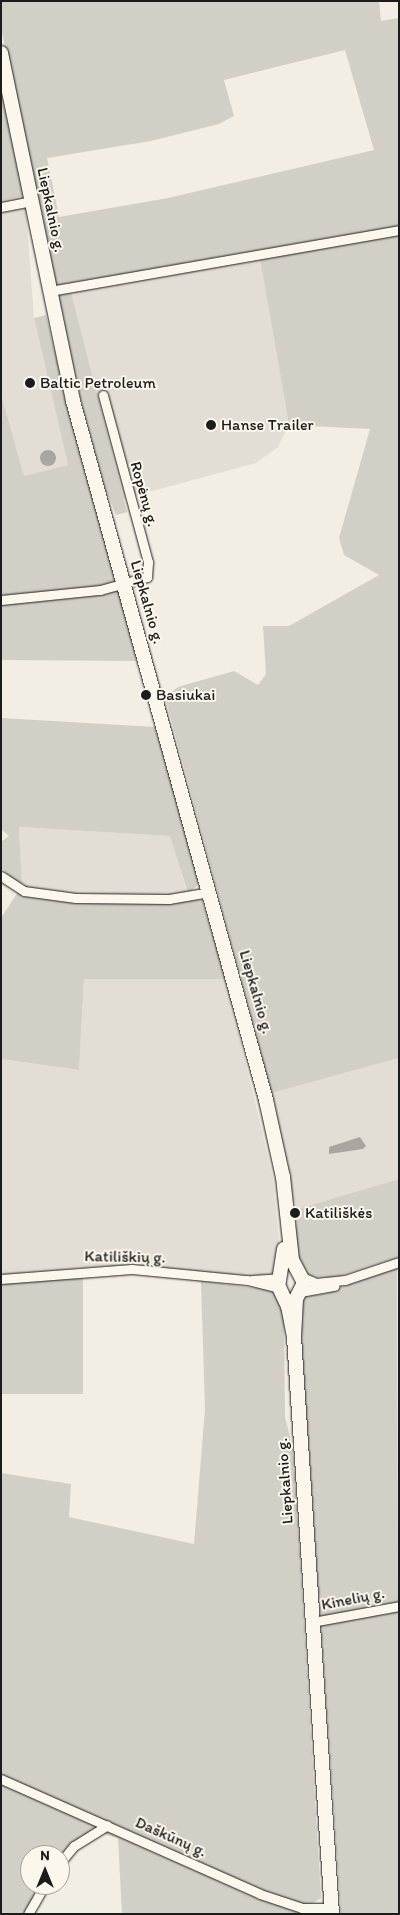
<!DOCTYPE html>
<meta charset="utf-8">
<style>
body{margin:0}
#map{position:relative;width:400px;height:1915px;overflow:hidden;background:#f2eee4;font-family:Itim,sans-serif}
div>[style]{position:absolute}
.built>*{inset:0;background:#e2ded5}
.green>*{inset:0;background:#d2cfc6;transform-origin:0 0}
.water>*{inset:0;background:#a9a6a0}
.round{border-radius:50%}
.roads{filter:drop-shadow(0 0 1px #1c1c1c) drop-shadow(0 0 1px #1c1c1c)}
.minor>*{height:9px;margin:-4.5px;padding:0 4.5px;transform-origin:4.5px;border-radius:4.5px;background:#fbf7ec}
.trunk>*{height:14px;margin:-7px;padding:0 7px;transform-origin:7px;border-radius:7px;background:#fbf7ec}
.dots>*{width:14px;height:14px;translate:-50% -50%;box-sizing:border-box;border:2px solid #fbf7ec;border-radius:50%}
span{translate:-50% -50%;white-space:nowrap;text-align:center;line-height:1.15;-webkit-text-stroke:4px #fbf7ec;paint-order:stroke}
.street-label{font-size:16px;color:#1c1c1c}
.poi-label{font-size:16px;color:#1c1c1c}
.left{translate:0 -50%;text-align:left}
.frame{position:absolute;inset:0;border:2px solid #1c1c1c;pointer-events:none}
.north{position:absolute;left:20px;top:1845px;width:50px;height:50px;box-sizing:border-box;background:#fbf7ec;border:1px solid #a29f99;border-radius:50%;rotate:0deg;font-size:14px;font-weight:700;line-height:20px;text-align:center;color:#1c1c1c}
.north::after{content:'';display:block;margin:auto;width:18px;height:22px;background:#1c1c1c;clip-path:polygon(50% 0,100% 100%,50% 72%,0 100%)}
</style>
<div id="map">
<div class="built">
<i style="clip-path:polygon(25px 196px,34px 318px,68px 465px,24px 476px,1px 394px,1px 201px)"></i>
<i style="clip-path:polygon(260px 259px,289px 425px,278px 447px,256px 463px,123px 499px,71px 292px)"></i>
<i style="clip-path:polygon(19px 827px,171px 836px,189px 899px,18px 892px,22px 885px)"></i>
<i style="clip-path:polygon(84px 979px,226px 979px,273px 1178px,281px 1260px,277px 1275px,250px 1277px,106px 1266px,1px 1275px,1px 1059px,79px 1070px)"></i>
<i style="clip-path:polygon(399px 1058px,399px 1179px,297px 1209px,287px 1180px,272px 1093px)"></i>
</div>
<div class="green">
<i style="clip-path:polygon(evenodd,1px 1px,379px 1px,381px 21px,399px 18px,399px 1058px,272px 1093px,165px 697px,178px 687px,234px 671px,258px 685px,266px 674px,263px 626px,289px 626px,379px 575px,344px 555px,339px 538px,370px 429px,289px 425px,260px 259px,71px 292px,127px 512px,116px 515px,104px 485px,80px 397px,1px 28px,1px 1px,345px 50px,374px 150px,168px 198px,59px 217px,47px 158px,151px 141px,219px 124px,234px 116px,224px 80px,345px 50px)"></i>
<i style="clip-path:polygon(1px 87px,25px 196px,1px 201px)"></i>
<i style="clip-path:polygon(46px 315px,77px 443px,139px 661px,1px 660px,1px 394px,24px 476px,68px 465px,34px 318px)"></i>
<i style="clip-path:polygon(1px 718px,155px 727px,199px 875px,197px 886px,188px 893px,170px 836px,19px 827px,22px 885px,12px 878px,1px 868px,1px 842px,9px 836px,1px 829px)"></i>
<i style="clip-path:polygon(18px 892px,202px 900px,226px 979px,84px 979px,79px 1070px,1px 1059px,1px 918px)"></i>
<i style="clip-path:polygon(399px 1179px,399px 1257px,333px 1278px,308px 1276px,295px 1253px,297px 1209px)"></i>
<i style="clip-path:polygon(397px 1267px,399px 1914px,341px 1914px,300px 1321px,302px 1297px,327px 1293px)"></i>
<i style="left:83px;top:1274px;width:120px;height:82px;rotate:90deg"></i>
<i style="clip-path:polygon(201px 1281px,273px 1290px,284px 1312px,285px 1417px,293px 1448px,321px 1898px,313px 1903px,313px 1914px,122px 1914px,118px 1838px,91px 1830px,60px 1857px,30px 1855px,30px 1885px,42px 1885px,26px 1914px,1px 1914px,1px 1473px,71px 1484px,69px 1517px,194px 1544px,205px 1409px)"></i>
</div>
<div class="water">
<i class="round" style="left:40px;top:450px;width:16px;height:16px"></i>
<i style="clip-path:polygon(360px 1137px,366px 1146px,363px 1149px,329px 1154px,329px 1147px)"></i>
</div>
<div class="roads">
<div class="minor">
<i style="left:1px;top:207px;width:31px;rotate:-11deg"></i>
<i style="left:50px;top:291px;width:354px;rotate:-9.9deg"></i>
<i style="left:1px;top:600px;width:100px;rotate:-5.8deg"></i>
<i style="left:100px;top:590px;width:49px;rotate:-15.5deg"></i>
<i style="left:147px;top:577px;width:15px;rotate:-86deg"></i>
<i style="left:148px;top:562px;width:173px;rotate:-105.1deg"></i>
<i style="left:1px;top:876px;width:27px;rotate:33deg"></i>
<i style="left:24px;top:891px;width:52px;rotate:7.7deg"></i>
<i style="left:76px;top:898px;width:93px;rotate:0.6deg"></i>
<i style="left:169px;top:899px;width:42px;rotate:-9.7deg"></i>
<i style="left:302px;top:1277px;width:15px;rotate:23deg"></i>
<i style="left:316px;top:1283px;width:29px;rotate:-6deg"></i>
<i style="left:345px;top:1280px;width:57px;rotate:-18.4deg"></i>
<i style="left:1px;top:1279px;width:131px;rotate:-4.4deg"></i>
<i style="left:132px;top:1269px;width:116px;rotate:5.5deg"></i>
<i style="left:247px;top:1280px;width:33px;rotate:14deg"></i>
<i style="left:252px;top:1280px;width:27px;rotate:-4deg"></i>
<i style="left:300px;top:1292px;width:35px;rotate:-10deg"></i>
<i style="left:312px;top:1622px;width:88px;rotate:-10.4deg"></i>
<i style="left:1px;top:1779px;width:283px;rotate:23.9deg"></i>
<i style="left:260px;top:1894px;width:44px;rotate:18.4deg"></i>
<i style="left:302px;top:1908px;width:30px"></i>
<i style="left:60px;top:1863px;width:22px;rotate:-51deg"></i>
<i style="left:74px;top:1846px;width:39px;rotate:-32deg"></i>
<i style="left:28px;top:1914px;width:34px;rotate:-60deg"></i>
</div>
<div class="trunk">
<i style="left:1px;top:53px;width:355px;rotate:78.3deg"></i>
<i style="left:73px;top:401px;width:725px;rotate:74.56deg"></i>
<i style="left:266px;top:1100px;width:79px;rotate:77.6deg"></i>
<i style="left:283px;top:1177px;width:83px;rotate:83.8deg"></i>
<i style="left:292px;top:1260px;width:26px;rotate:62deg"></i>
<i style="left:304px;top:1283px;width:18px;rotate:117deg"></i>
<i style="left:296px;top:1299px;width:38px;rotate:93deg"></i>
<i style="left:284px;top:1249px;width:36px;rotate:99deg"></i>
<i style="left:278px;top:1285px;width:23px;rotate:65deg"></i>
<i style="left:288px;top:1306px;width:32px;rotate:79deg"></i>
<i style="left:294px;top:1337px;width:578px;rotate:86.23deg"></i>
</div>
</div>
<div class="dots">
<i style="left:30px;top:383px;background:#1c1c1c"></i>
<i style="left:211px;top:425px;background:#1c1c1c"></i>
<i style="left:146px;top:695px;background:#1c1c1c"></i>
<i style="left:295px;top:1213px;background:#1c1c1c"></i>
</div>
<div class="street-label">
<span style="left:51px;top:210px;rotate:78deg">Liepkalnio g.</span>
<span style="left:144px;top:494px;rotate:74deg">Ropėnų g.</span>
<span style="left:147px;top:602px;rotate:74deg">Liepkalnio g.</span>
<span style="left:256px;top:992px;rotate:74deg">Liepkalnio g.</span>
<span style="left:125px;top:1257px;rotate:1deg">Katiliškių g.</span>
<span style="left:285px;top:1481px;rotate:-94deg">Liepkalnio g.</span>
<span style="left:353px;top:1599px;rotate:-11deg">Kinelių g.</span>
<span style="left:171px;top:1837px;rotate:24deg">Daškūnų g.</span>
</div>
<div class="poi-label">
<span class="left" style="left:40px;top:383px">Baltic Petroleum</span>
<span class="left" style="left:221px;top:425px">Hanse Trailer</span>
<span class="left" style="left:156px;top:695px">Basiukai</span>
<span class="left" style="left:305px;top:1213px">Katiliškės</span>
</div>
<div class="frame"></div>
<div class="north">N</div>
</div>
